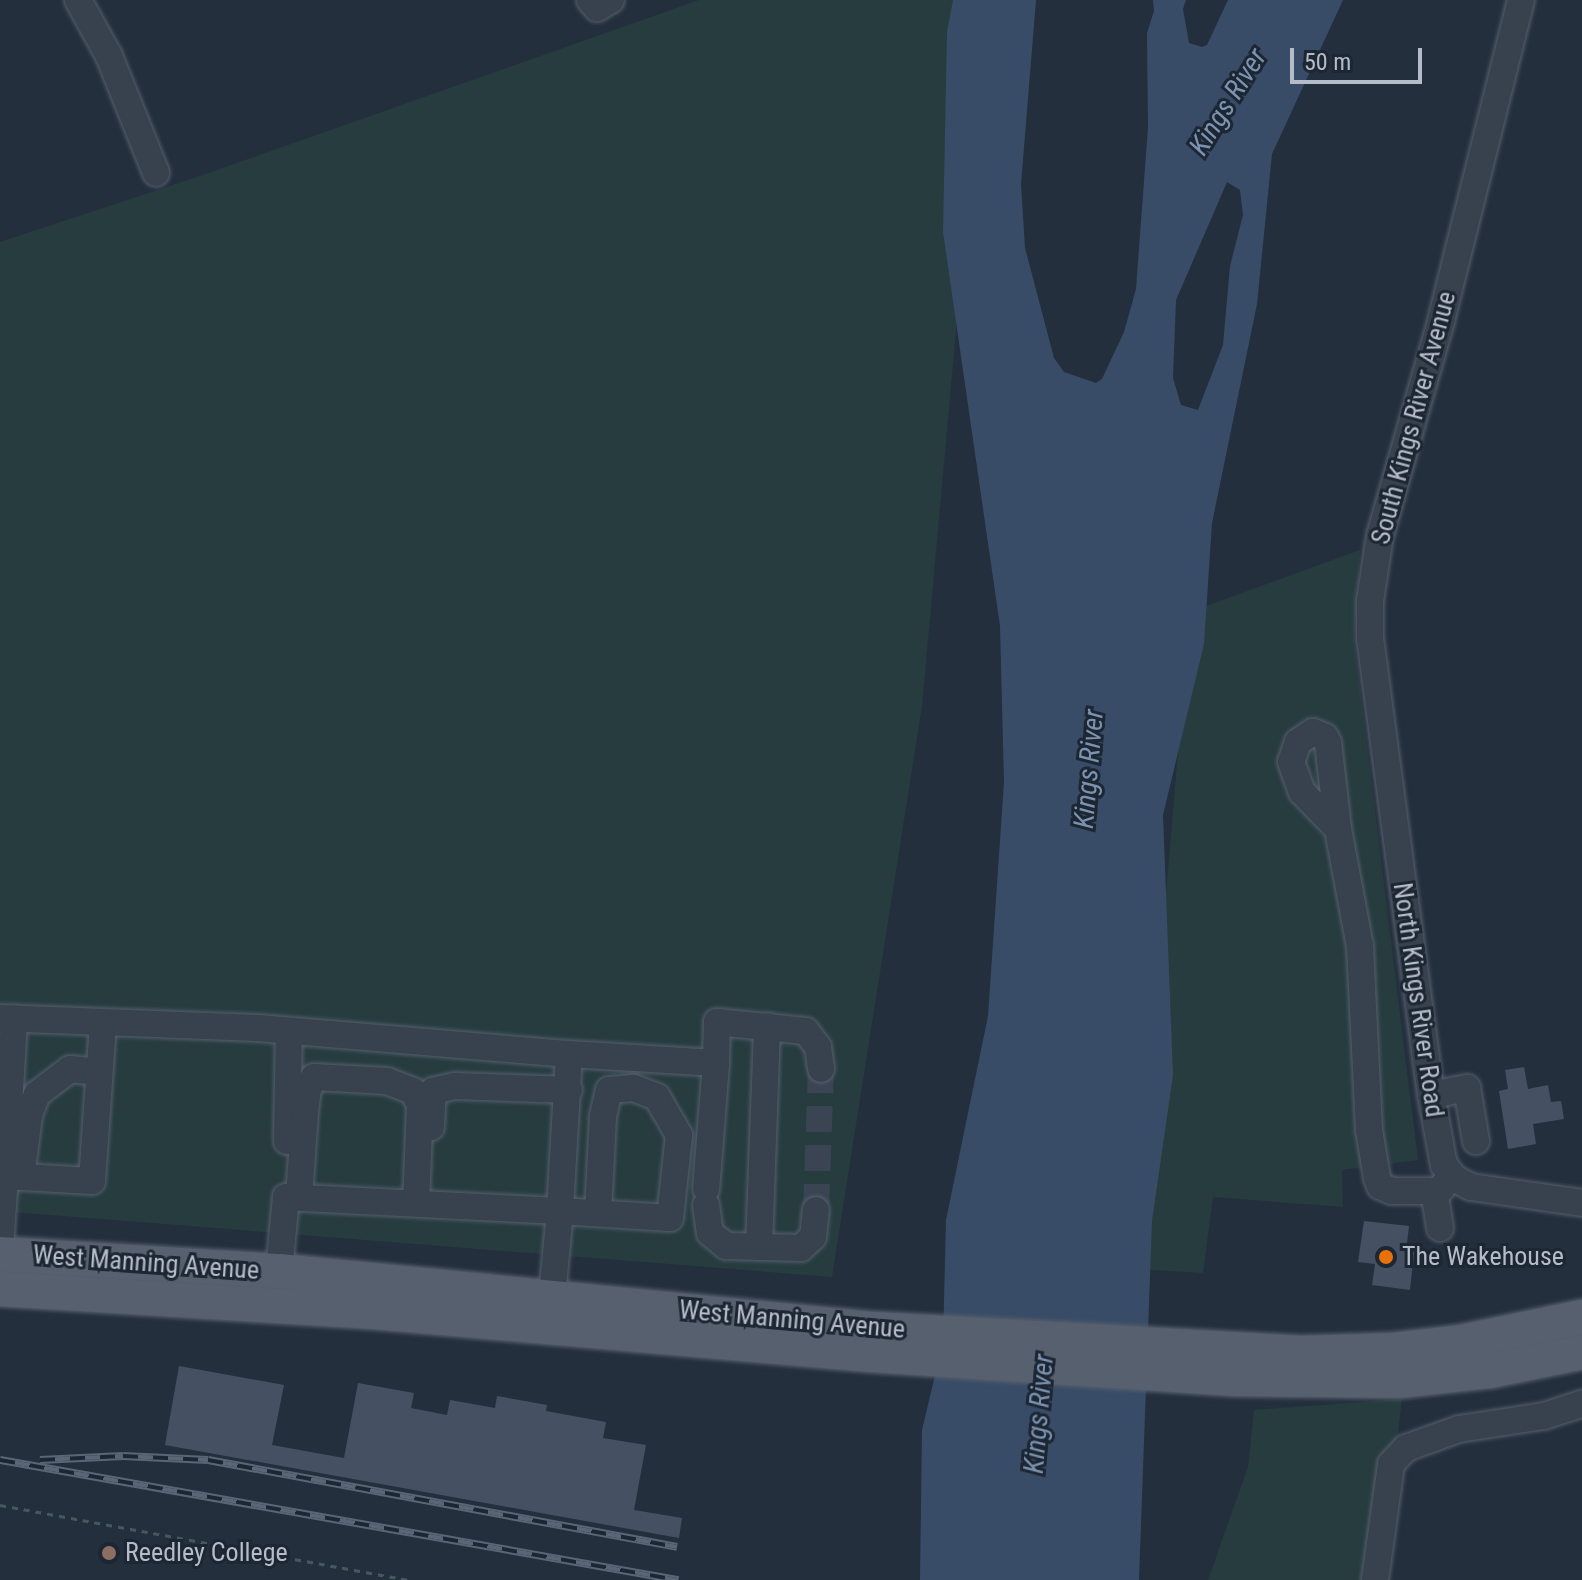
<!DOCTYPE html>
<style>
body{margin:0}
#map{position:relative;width:1582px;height:1580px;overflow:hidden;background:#242f3e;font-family:"Roboto Condensed",sans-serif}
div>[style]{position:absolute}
.green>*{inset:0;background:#263c3f}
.water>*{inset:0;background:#394c67}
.building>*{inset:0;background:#455162}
.minor-tunnel>*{height:26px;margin-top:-13px;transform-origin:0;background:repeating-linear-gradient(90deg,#3a4453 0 26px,transparent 0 39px)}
.path>*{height:3px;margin-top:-1.5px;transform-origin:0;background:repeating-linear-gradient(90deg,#44595c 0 6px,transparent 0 12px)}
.roads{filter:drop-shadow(0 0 2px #565f6c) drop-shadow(0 0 2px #565f6c)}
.minor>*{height:26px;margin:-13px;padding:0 13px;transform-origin:13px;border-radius:13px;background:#38414e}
.major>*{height:34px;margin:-17px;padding:0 17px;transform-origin:17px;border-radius:17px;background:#56606e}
.rail>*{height:8px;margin-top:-4px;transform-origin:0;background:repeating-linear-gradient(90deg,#1d2633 0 15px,#5a6575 0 30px);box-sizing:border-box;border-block:2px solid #5a6575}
.dots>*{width:22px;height:22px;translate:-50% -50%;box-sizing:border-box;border:4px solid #1d2633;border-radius:50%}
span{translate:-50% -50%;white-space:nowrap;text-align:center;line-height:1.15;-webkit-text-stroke:6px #1d2633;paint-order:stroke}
.street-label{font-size:26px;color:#b4bcc9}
.poi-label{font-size:26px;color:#b4bcc9}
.left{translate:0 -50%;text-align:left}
.water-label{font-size:28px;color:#7c92b1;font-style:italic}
.scale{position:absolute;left:1290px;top:48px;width:132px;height:36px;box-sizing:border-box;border:4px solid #b4bcc9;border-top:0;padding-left:10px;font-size:24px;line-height:28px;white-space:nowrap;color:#b4bcc9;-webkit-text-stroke:6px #1d2633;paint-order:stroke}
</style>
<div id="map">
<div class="green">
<i style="clip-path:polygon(699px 0,986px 0,922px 706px,832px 1277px,0 1211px,0 242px,206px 174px)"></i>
<i style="clip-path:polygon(1360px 550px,1354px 640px,1418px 1160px,1342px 1170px,1343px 1207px,1213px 1197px,1203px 1273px,1134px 1269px,1190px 612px)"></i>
<i style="clip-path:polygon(1402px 1399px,1381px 1580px,1208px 1580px,1248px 1467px,1254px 1410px)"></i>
</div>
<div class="water">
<i style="clip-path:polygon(evenodd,953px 0,1036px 0,1021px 184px,1025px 248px,1054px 358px,1064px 372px,1096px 383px,1102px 379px,1124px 332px,1136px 289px,1148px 127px,1147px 33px,1154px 11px,1153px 0,1186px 0,1183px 9px,1189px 43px,1202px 47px,1207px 45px,1228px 0,1343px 0,1272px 154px,1257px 304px,1212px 523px,1204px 644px,1163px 815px,1173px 1075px,1152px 1221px,1139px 1580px,920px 1580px,922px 1430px,943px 1342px,946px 1220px,988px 1016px,1004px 782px,1000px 626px,943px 232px,947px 32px,953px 0,1227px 182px,1240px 190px,1243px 215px,1230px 266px,1223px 345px,1198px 410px,1181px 405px,1173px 378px,1176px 300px,1227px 182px)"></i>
</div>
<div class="building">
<i style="clip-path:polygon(1524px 1067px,1528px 1089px,1548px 1085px,1551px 1102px,1561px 1101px,1564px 1119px,1533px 1124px,1536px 1144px,1508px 1149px,1499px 1091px,1508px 1089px,1505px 1070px)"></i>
<i style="clip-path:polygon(1364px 1221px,1409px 1226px,1406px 1252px,1414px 1252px,1410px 1290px,1372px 1285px,1375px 1264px,1358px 1262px)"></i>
<i style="clip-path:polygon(179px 1366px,284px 1385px,272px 1445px,344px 1458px,358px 1383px,414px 1393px,411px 1408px,447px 1415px,450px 1400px,495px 1408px,497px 1396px,547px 1405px,546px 1411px,606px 1422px,603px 1438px,646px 1445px,634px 1510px,682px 1518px,679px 1538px,165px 1445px)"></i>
</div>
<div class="minor-tunnel">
<i style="left:816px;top:1210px;width:141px;rotate:-88deg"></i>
</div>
<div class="path">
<i style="left:0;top:1505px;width:414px;rotate:10.4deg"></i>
</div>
<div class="roads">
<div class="minor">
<i style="left:78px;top:0;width:64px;rotate:61deg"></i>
<i style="left:109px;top:56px;width:126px;rotate:68.1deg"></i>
<i style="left:590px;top:0;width:11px;rotate:49deg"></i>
<i style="left:597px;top:8px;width:16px;rotate:-30deg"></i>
<i style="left:1521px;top:0;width:328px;rotate:104deg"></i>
<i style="left:1442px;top:318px;width:226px;rotate:105.9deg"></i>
<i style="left:1380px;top:535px;width:67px;rotate:98.6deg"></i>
<i style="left:1370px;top:601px;width:37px;rotate:90deg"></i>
<i style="left:1370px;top:638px;width:461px;rotate:82.4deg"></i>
<i style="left:1431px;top:1095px;width:71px;rotate:79.5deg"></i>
<i style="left:1444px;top:1165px;width:16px;rotate:52deg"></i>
<i style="left:1454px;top:1178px;width:19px;rotate:28deg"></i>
<i style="left:1471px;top:1187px;width:112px;rotate:8.2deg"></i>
<i style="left:1338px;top:829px;width:87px;rotate:-96.6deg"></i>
<i style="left:1328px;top:743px;width:7px;rotate:-117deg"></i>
<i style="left:1325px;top:737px;width:13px;rotate:-157deg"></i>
<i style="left:1313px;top:732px;width:18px;rotate:146deg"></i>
<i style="left:1298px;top:742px;width:21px;rotate:109deg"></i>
<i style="left:1291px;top:762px;width:32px;rotate:70deg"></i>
<i style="left:1302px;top:792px;width:52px;rotate:45.8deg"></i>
<i style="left:1338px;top:829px;width:119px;rotate:79.4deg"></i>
<i style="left:1360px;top:946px;width:184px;rotate:87.2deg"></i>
<i style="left:1369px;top:1130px;width:49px;rotate:80.5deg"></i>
<i style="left:1377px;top:1178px;width:9px;rotate:69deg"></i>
<i style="left:1380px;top:1186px;width:13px;rotate:23deg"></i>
<i style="left:1392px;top:1191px;width:45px"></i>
<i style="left:0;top:1018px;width:258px;rotate:2.2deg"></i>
<i style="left:258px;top:1028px;width:312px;rotate:4.8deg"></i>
<i style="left:569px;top:1054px;width:157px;rotate:93.3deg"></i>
<i style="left:560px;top:1211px;width:274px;rotate:-177.1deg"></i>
<i style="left:286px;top:1197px;width:74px;rotate:95.4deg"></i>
<i style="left:569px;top:1054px;width:147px;rotate:3.5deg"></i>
<i style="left:716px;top:1063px;width:126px;rotate:94.5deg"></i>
<i style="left:716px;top:1063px;width:41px;rotate:-88.6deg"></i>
<i style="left:717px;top:1022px;width:89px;rotate:5.8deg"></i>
<i style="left:806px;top:1031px;width:20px;rotate:53deg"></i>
<i style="left:818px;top:1047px;width:22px;rotate:82deg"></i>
<i style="left:1431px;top:1095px;width:37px;rotate:-11deg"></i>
<i style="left:1467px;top:1088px;width:54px;rotate:80.4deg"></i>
<i style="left:431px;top:1127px;width:36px;rotate:-87deg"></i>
<i style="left:433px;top:1091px;width:23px;rotate:-13deg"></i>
<i style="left:455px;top:1086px;width:114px;rotate:2deg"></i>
<i style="left:287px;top:1141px;width:110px;rotate:-89deg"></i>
<i style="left:0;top:1176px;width:5px"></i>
<i style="left:5px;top:1176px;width:158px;rotate:-86.7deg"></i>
<i style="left:21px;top:1177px;width:63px;rotate:-82.6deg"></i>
<i style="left:29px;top:1115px;width:22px;rotate:-69deg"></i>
<i style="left:37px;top:1094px;width:41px;rotate:-37.1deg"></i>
<i style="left:70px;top:1069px;width:29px;rotate:6deg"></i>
<i style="left:299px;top:1197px;width:85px;rotate:-86deg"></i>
<i style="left:305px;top:1112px;width:23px;rotate:-83deg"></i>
<i style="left:308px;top:1089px;width:13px;rotate:-63deg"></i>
<i style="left:314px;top:1077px;width:73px;rotate:3.1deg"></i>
<i style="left:387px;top:1081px;width:28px;rotate:21deg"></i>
<i style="left:413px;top:1091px;width:16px;rotate:63deg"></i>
<i style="left:420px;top:1105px;width:98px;rotate:92.3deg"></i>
<i style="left:706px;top:1205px;width:28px;rotate:82deg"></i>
<i style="left:710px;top:1233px;width:21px;rotate:39deg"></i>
<i style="left:726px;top:1246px;width:75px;rotate:1.5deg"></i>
<i style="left:801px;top:1248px;width:16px;rotate:-43deg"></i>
<i style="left:813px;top:1237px;width:27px;rotate:-84deg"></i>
<i style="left:1440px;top:1228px;width:32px;rotate:-99deg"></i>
<i style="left:1435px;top:1196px;width:19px;rotate:-51deg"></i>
<i style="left:0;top:1247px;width:71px;rotate:-86deg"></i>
<i style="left:5px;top:1176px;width:87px;rotate:3.3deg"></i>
<i style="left:92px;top:1181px;width:158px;rotate:-86deg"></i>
<i style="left:759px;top:1247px;width:221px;rotate:-87.9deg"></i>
<i style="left:552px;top:1297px;width:86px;rotate:-84.7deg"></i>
<i style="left:560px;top:1211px;width:110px;rotate:3.6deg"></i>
<i style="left:670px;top:1218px;width:83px;rotate:-83.8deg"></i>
<i style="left:679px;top:1135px;width:44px;rotate:-120.1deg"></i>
<i style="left:657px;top:1097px;width:26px;rotate:-159deg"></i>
<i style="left:633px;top:1088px;width:24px;rotate:175deg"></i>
<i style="left:609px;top:1090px;width:28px;rotate:103deg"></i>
<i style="left:603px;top:1117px;width:96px;rotate:93deg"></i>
<i style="left:1375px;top:1580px;width:117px;rotate:-82.1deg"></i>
<i style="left:1391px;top:1464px;width:22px;rotate:-47deg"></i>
<i style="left:1406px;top:1448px;width:56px;rotate:-19.7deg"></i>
<i style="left:1459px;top:1429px;width:86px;rotate:-8.7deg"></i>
<i style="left:1544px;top:1416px;width:40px;rotate:-18deg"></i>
</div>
<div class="major">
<i style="left:0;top:1254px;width:280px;rotate:3.5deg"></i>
<i style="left:279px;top:1271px;width:597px;rotate:5.58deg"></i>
<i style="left:873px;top:1329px;width:429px;rotate:3.2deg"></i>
<i style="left:1301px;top:1353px;width:93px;rotate:-1.8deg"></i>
<i style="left:1394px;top:1350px;width:68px;rotate:-6.7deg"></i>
<i style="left:1462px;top:1342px;width:123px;rotate:-11.8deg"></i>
<i style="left:0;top:1289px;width:364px;rotate:3.5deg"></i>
<i style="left:363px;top:1311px;width:511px;rotate:4.94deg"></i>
<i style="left:872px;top:1355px;width:364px;rotate:3.8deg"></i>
<i style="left:1235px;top:1379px;width:163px;rotate:0.7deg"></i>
<i style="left:1398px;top:1381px;width:92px;rotate:-6.3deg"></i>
<i style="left:1489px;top:1371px;width:95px;rotate:-11.5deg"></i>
</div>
</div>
<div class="rail">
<i style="left:0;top:1460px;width:689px;rotate:10.04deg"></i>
<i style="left:40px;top:1460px;width:83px;rotate:-2.8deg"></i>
<i style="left:123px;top:1456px;width:85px;rotate:2.7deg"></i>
<i style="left:208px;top:1460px;width:477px;rotate:10.5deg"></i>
</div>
<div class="dots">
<i style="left:1386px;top:1257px;background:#e8710a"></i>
<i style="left:109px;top:1553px;background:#8d6e63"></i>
</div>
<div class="street-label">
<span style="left:1414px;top:418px;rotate:-75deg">South Kings River Avenue</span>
<span style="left:1418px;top:1000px;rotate:82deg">North Kings River Road</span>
<span style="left:146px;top:1263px;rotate:4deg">West Manning Avenue</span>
<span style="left:792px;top:1320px;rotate:5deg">West Manning Avenue</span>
</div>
<div class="poi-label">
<span class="left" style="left:1402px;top:1257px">The Wakehouse</span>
<span class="left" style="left:125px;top:1553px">Reedley College</span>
</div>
<div class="water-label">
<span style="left:1228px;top:102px;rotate:-58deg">Kings River</span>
<span style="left:1089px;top:769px;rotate:-85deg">Kings River</span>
<span style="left:1039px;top:1414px;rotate:-85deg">Kings River</span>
</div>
<div class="scale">50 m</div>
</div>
